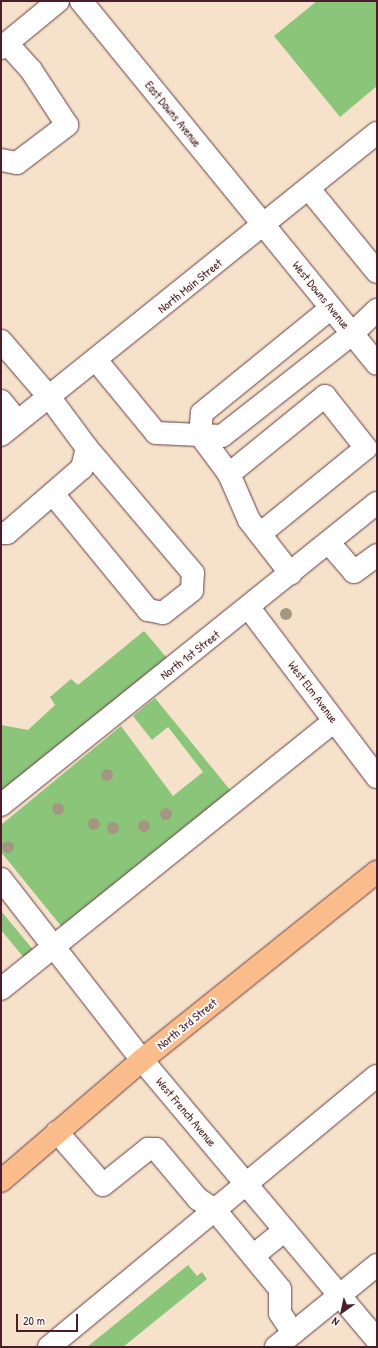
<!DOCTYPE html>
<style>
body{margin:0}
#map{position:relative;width:378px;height:1348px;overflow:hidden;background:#f6e2cb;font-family:"Patrick Hand",sans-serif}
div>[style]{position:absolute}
.green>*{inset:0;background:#8ac57a}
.roads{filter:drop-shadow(0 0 1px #643c43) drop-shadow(0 0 1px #643c43)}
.minor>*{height:22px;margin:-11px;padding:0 11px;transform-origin:11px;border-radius:11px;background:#fff}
.major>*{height:22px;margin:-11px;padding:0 11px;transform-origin:11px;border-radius:11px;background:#fabc8b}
.trees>*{width:12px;height:12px;margin:-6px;border-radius:50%;background:#a49782}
span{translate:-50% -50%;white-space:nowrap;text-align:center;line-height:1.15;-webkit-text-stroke:4px #fdfcf7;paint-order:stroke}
.street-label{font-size:12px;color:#4a1f2b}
.frame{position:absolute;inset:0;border:2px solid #4a1f2b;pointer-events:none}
.north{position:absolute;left:322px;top:1292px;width:40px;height:40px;-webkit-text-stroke:3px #fdfcf7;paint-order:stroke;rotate:213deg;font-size:11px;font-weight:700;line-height:16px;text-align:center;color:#4a1f2b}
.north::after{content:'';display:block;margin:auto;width:14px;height:18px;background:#4a1f2b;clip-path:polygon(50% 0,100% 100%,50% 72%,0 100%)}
.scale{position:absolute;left:16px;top:1314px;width:62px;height:18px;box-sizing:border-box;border:2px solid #4a1f2b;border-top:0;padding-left:5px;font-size:12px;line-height:14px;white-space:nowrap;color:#4a1f2b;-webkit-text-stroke:3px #fdfcf7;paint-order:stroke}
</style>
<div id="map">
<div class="green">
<i style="clip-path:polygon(317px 1px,377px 1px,377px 86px,340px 117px,274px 36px)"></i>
<i style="clip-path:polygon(144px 631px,167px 658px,1px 792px,1px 725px,28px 730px,55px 705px,50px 697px,71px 679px,78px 685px)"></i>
<i style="clip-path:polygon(155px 698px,231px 791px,61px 926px,1px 852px,1px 825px,121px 726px,173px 796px,203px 772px,168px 727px,152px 740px,133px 716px)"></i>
<i style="clip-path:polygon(1px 911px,35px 952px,25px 959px,1px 930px)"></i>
<i style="clip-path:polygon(188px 1265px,197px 1276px,202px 1272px,207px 1279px,123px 1347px,87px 1347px)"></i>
</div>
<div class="roads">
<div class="minor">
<i style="left:81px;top:1px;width:468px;rotate:50.8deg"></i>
<i style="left:1px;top:48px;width:74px;rotate:-39.5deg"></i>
<i style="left:1px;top:160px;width:16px;rotate:11deg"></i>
<i style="left:17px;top:163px;width:63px;rotate:-37.2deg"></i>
<i style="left:67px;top:125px;width:66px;rotate:-123.2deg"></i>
<i style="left:31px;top:70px;width:36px;rotate:-132deg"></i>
<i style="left:309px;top:189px;width:107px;rotate:50.7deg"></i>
<i style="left:1px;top:341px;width:75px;rotate:49.3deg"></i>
<i style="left:50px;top:398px;width:62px;rotate:53.5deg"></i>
<i style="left:87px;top:448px;width:21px;rotate:104deg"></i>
<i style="left:82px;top:468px;width:99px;rotate:139.1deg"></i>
<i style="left:7px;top:533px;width:6px;rotate:180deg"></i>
<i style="left:96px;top:360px;width:94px;rotate:50.6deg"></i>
<i style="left:156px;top:433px;width:66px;rotate:2.6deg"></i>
<i style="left:222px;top:436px;width:165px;rotate:-38.1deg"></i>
<i style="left:352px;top:334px;width:35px;rotate:-44deg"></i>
<i style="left:1px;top:401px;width:26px;rotate:51deg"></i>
<i style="left:1px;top:435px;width:482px;rotate:-38.8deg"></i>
<i style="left:229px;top:474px;width:49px;rotate:-126.6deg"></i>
<i style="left:200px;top:435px;width:22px;rotate:-85deg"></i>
<i style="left:202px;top:413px;width:166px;rotate:-39.1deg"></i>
<i style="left:53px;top:494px;width:150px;rotate:50.7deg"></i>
<i style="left:148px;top:610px;width:15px;rotate:11deg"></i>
<i style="left:163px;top:613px;width:37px;rotate:-38deg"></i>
<i style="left:192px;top:590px;width:17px;rotate:-87deg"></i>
<i style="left:193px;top:573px;width:164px;rotate:-130.3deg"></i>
<i style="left:260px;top:534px;width:136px;rotate:-39.1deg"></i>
<i style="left:366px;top:448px;width:66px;rotate:-128.3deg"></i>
<i style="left:325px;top:396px;width:124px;rotate:140.9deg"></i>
<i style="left:229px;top:474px;width:50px;rotate:66.5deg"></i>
<i style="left:249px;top:520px;width:68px;rotate:52.1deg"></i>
<i style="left:329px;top:543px;width:38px;rotate:49deg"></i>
<i style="left:354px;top:572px;width:29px;rotate:-36deg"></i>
<i style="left:249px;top:608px;width:212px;rotate:52.9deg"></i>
<i style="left:1px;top:805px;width:482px;rotate:-38.8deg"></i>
<i style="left:1px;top:879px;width:229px;rotate:52.1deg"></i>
<i style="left:142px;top:1060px;width:366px;rotate:50deg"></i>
<i style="left:1px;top:989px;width:427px;rotate:-38.8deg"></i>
<i style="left:57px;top:1132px;width:70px;rotate:49deg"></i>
<i style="left:103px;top:1185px;width:58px;rotate:-38.7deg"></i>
<i style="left:148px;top:1149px;width:8px"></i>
<i style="left:156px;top:1149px;width:65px;rotate:50deg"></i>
<i style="left:198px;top:1199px;width:20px;rotate:33deg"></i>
<i style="left:215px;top:1210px;width:102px;rotate:50.6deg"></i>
<i style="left:280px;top:1289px;width:24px;rotate:90deg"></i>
<i style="left:280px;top:1313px;width:24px;rotate:57deg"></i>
<i style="left:253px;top:1256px;width:41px;rotate:-39.1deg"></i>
<i style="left:49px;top:1347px;width:425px;rotate:-39.6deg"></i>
<i style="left:276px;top:1347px;width:130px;rotate:-39.1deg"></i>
</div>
<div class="major">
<i style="left:1px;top:1181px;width:186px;rotate:-40.6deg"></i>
<i style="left:142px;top:1060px;width:301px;rotate:-38.7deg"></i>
</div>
</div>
<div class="trees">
<i style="left:286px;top:614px"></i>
<i style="left:107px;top:775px"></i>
<i style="left:58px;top:809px"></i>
<i style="left:166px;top:814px"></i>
<i style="left:94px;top:824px"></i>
<i style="left:144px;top:826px"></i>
<i style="left:113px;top:828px"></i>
<i style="left:8px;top:847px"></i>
</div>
<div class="street-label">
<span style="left:173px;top:114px;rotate:51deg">East Downs Avenue</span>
<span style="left:190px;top:286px;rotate:-39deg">North Main Street</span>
<span style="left:321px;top:295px;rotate:51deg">West Downs Avenue</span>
<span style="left:190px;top:655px;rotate:-38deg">North 1st Street</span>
<span style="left:313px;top:692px;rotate:53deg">West Elm Avenue</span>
<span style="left:187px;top:1024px;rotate:-39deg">North 3rd Street</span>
<span style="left:186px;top:1112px;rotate:50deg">West French Avenue</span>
</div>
<div class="frame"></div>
<div class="north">N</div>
<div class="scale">20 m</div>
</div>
